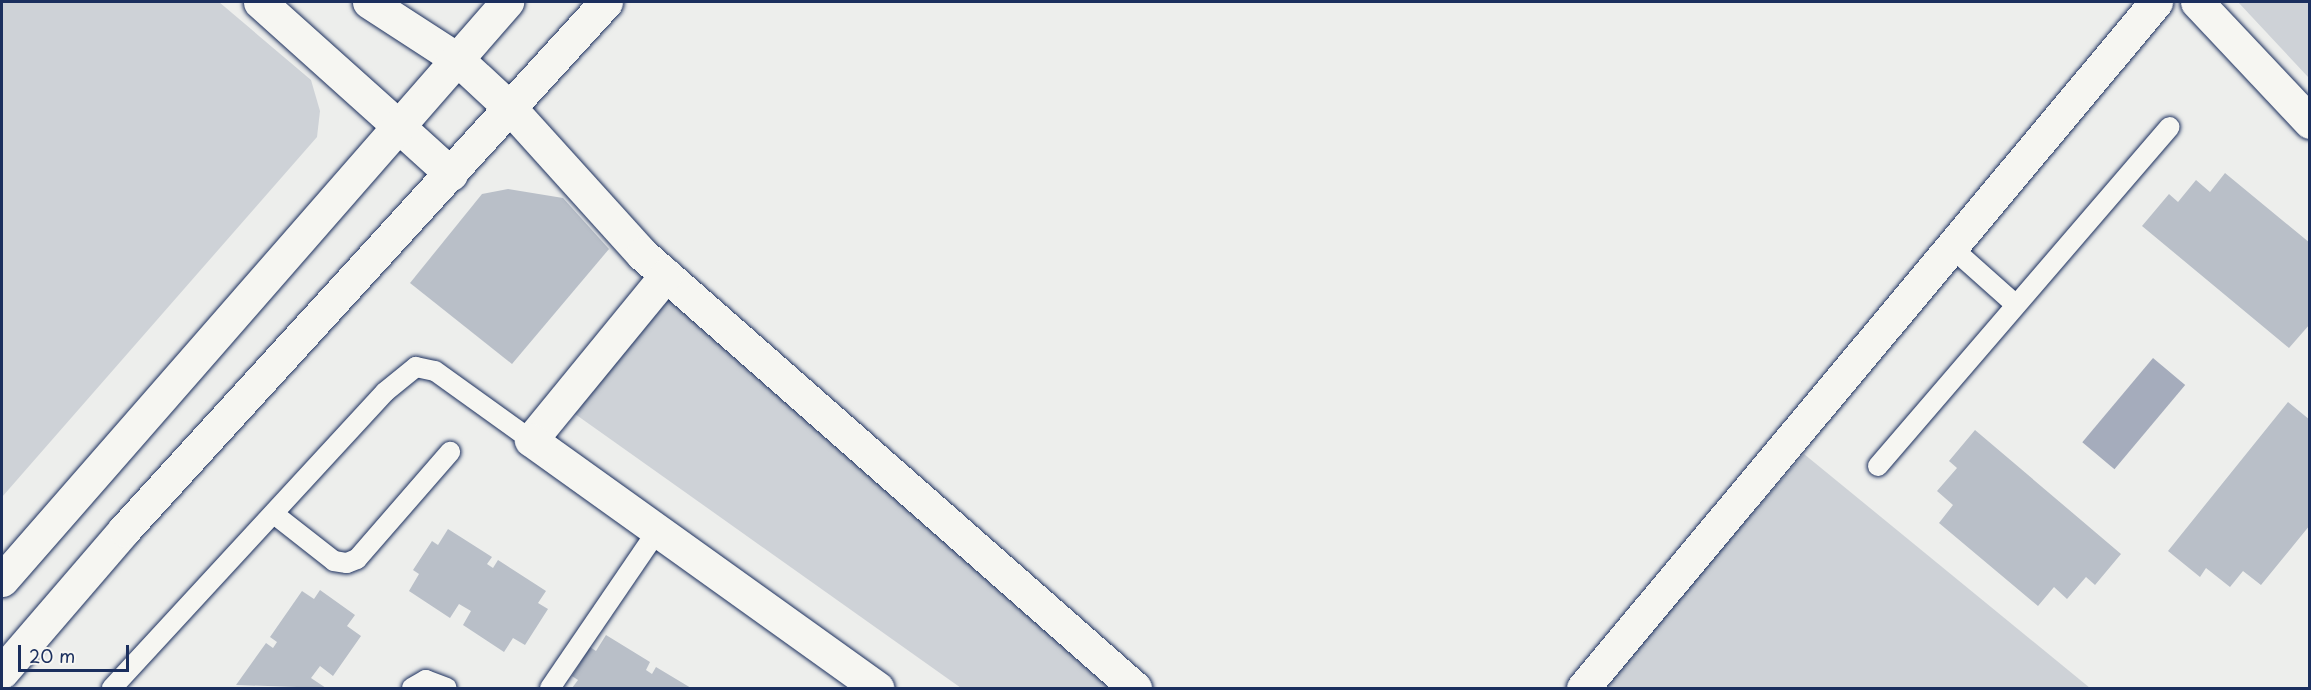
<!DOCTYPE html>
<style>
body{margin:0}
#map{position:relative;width:2311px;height:690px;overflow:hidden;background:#edeeec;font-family:"Playpen Sans",sans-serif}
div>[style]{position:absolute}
.green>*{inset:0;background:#ced2d7}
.water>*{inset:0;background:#a5acbc;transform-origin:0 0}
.building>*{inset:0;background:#b9bfc8}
.roads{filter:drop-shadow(0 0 2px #1b2f5e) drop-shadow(0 0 2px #1b2f5e)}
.service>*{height:20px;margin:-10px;padding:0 10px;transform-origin:10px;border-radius:10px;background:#f6f6f2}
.minor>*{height:33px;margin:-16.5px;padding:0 16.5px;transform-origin:16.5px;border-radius:16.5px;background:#f6f6f2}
.tertiary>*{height:33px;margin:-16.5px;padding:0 16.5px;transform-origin:16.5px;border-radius:16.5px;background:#f6f6f2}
.secondary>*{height:33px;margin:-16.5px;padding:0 16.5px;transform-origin:16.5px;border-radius:16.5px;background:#f6f6f2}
span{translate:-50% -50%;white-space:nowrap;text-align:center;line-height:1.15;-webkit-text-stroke:4.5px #f6f6f2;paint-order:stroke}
.frame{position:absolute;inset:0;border:3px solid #1b2f5e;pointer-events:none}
.scale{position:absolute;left:18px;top:645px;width:111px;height:27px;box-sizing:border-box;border:3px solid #1b2f5e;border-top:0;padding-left:8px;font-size:18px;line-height:21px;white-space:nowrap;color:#1b2f5e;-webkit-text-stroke:4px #f6f6f2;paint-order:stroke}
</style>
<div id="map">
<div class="green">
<i style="clip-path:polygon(2px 2px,219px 2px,311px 80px,320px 111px,317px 137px,2px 497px)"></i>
<i style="clip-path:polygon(2238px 2px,2309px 2px,2309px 78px)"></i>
<i style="clip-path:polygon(670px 295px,1115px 688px,961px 688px,575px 414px)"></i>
<i style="clip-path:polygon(1804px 454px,2090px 688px,1601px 688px)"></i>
</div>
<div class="water">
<i style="left:2153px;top:358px;width:42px;height:110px;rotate:40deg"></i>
</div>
<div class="building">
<i style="clip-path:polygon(2225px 173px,2310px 243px,2310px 324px,2289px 348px,2142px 226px,2169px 194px,2178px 202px,2196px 180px,2210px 192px)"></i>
<i style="clip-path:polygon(508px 189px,563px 198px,609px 249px,512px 364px,410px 283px,482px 194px)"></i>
<i style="clip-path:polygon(2288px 402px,2310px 420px,2310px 525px,2261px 585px,2243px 571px,2230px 587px,2206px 568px,2200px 577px,2168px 551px)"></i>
<i style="clip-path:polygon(1975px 430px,2121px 554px,2095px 585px,2086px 577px,2067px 599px,2054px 587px,2038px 606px,1939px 523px,1953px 505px,1937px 491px,1957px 468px,1949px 461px)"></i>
<i style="clip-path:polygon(448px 529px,492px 557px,487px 564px,493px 568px,498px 560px,546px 591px,538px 603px,548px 609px,525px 645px,513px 638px,504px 652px,463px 625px,471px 611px,459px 604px,450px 618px,409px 591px,419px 574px,413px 570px,432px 541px,438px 545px)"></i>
<i style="clip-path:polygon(320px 590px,355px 615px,347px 626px,361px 636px,333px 676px,320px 666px,311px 678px,326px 688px,236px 685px,266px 643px,273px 648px,277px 642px,270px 637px,302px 591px,314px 599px)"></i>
<i style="clip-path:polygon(606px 635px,650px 662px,646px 670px,652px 674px,656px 667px,691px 688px,572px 688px,578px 680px,572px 676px,590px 647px,596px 651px)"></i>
</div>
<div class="roads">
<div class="service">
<i style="left:1951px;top:247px;width:86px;rotate:41.7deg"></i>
<i style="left:1878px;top:466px;width:447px;rotate:-49.3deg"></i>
<i style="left:274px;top:514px;width:76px;rotate:38.1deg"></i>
<i style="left:334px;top:561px;width:13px;rotate:9deg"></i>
<i style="left:347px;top:563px;width:11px;rotate:-22deg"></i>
<i style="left:357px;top:559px;width:142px;rotate:-49deg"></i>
<i style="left:112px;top:688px;width:403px;rotate:-47.3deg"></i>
<i style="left:385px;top:392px;width:40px;rotate:-39deg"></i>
<i style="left:416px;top:367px;width:19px;rotate:12deg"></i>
<i style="left:435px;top:371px;width:118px;rotate:35.7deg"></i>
<i style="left:412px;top:688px;width:16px;rotate:-30deg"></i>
<i style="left:426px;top:680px;width:22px;rotate:21deg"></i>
<i style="left:550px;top:688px;width:190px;rotate:-55.7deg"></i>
</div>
<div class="minor">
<i style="left:2197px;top:2px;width:165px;rotate:46.7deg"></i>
<i style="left:511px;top:109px;width:195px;rotate:47.9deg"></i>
<i style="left:642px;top:254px;width:657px;rotate:41.36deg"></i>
<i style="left:666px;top:275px;width:213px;rotate:129.3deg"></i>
<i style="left:531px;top:440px;width:426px;rotate:35.6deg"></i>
<i style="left:1583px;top:688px;width:894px;rotate:-50.13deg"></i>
</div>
<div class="tertiary">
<i style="left:260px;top:2px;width:184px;rotate:41.9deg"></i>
<i style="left:369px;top:2px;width:105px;rotate:32.9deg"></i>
</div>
<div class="secondary">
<i style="left:457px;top:59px;width:74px;rotate:42.8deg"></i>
<i style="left:397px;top:125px;width:73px;rotate:42.2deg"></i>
<i style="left:2px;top:580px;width:768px;rotate:-48.86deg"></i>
<i style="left:2px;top:672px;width:187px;rotate:-49.3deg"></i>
<i style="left:124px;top:530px;width:715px;rotate:-47.61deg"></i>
</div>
</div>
<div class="frame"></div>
<div class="scale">20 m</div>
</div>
